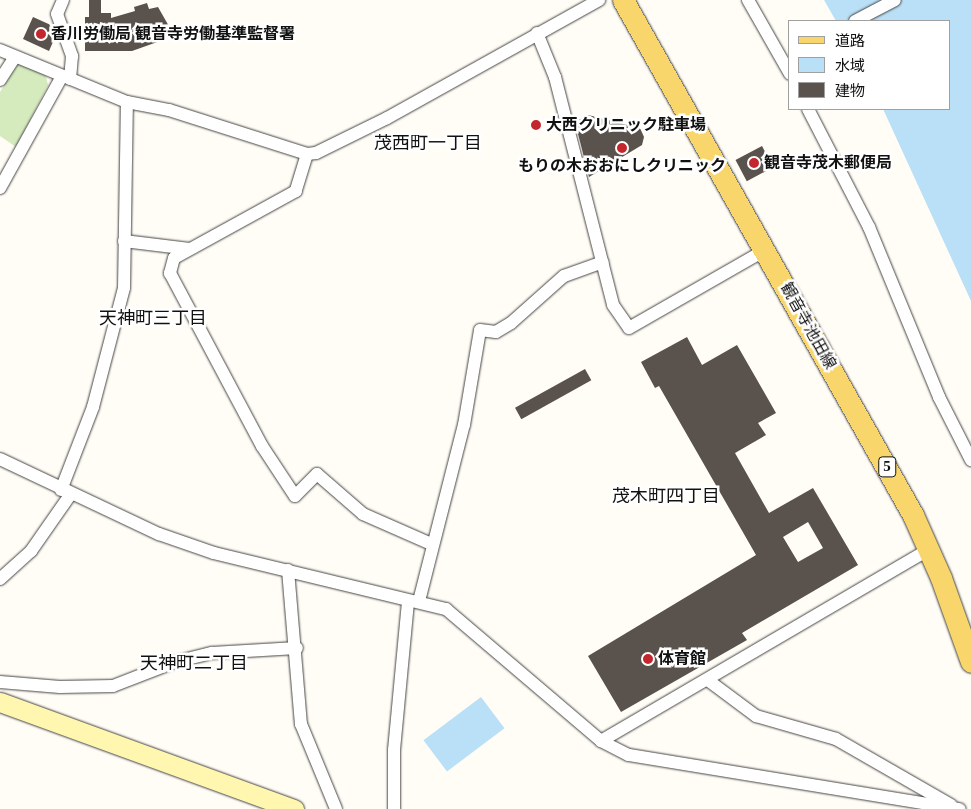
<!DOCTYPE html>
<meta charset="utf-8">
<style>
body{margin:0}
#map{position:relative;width:971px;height:809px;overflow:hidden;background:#fffdf5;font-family:"Times New Roman","Noto Sans JP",serif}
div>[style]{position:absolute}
.green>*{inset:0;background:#d5ebbd}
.water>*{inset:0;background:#b9e0f7;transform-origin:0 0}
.building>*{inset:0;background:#5a524d;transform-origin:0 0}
.roads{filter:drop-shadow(0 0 1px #444) drop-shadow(0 0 1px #444)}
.street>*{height:12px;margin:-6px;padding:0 6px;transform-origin:6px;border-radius:6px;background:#fff}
.secondary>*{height:19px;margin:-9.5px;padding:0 9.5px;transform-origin:9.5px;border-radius:9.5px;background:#fff6b0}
.primary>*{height:21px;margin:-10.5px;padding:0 10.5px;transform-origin:10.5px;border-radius:10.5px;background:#f9d66b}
.dots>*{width:14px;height:14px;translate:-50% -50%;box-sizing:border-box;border:2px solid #fff;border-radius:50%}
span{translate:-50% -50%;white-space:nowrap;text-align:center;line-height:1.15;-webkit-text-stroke:5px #fff;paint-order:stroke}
.shield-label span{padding:1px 4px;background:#fff;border:1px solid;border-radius:4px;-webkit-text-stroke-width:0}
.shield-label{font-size:15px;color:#111;font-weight:700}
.poi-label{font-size:16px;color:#111;font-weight:700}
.left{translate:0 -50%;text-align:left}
.street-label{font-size:16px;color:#111}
.neighbourhood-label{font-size:18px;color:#111}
.legend{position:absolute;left:788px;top:20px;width:162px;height:90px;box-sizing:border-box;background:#fff;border:1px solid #a0a0a0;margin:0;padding:6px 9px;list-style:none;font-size:15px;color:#111}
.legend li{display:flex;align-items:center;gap:10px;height:25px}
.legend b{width:25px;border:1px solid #a0a0a0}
</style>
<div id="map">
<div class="green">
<i style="clip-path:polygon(23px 63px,45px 73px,48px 85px,16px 147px,0 136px,0 92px,17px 65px)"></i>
</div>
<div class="water">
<i style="clip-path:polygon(824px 0,971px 0,971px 301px,883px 109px,950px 109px,950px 21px,836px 21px)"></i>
<i style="left:481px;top:697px;width:39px;height:72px;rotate:53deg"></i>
</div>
<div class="building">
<i style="clip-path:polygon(89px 0,101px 0,101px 13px,111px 13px,111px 18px,135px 11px,134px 7px,147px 3px,149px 9px,158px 7px,170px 28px,161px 31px,163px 40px,132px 51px,85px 51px,85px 17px,89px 17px)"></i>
<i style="clip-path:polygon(33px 17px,53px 26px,56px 35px,49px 51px,23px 39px)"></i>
<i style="clip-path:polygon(588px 115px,640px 128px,644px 137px,642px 145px,589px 177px,575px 122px)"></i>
<i style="left:762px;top:146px;width:24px;height:30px;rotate:62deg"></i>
<i style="clip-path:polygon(evenodd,687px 337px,702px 365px,737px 345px,776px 413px,758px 423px,766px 435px,735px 453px,769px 513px,813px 488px,858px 565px,742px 633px,747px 640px,621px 712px,588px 656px,756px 555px,659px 386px,655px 388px,641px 362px,687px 337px,808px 522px,823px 548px,798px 562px,783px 537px,808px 522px)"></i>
<i style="left:585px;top:369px;width:13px;height:80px;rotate:61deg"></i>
</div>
<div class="roads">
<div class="street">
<i style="left:63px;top:0;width:15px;rotate:113deg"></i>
<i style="left:57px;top:14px;width:45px;rotate:70.3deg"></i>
<i style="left:72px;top:56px;width:23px;rotate:95deg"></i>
<i style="left:748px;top:0;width:85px;rotate:60.4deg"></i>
<i style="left:855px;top:21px;width:45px;rotate:-27.7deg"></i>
<i style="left:537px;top:33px;width:48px;rotate:67.8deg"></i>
<i style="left:555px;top:77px;width:235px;rotate:75.7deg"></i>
<i style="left:613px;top:305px;width:28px;rotate:55deg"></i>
<i style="left:629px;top:328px;width:157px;rotate:-29.8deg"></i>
<i style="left:0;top:50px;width:137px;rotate:22.3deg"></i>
<i style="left:127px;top:102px;width:43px;rotate:10.8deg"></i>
<i style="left:169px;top:110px;width:145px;rotate:17.7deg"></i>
<i style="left:307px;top:154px;width:9px;rotate:-6deg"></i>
<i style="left:316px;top:153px;width:79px;rotate:-26.2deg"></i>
<i style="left:387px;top:118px;width:243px;rotate:-29.1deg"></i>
<i style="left:0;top:80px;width:27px;rotate:-57deg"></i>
<i style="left:808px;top:109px;width:133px;rotate:62.7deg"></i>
<i style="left:869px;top:227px;width:184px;rotate:67.6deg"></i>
<i style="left:939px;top:397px;width:71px;rotate:63.1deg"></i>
<i style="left:307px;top:154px;width:39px;rotate:107deg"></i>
<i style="left:296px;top:191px;width:139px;rotate:151.2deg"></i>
<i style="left:174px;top:258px;width:16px;rotate:105deg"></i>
<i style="left:170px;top:273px;width:196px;rotate:62deg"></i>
<i style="left:262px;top:446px;width:60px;rotate:56.6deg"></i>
<i style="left:295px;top:496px;width:31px;rotate:-45deg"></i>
<i style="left:317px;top:474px;width:61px;rotate:41deg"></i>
<i style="left:363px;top:514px;width:74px;rotate:23.8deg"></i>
<i style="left:0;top:188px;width:128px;rotate:-61deg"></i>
<i style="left:124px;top:241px;width:66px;rotate:6.9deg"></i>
<i style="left:0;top:459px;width:176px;rotate:25.3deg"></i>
<i style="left:159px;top:534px;width:58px;rotate:19.1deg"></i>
<i style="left:214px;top:553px;width:239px;rotate:13.6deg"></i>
<i style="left:446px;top:609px;width:204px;rotate:40.4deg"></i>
<i style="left:601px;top:741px;width:31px;rotate:27deg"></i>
<i style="left:629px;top:755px;width:335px;rotate:9.3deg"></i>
<i style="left:61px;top:490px;width:89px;rotate:-68.9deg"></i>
<i style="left:93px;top:407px;width:123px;rotate:-75.4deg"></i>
<i style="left:124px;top:288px;width:186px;rotate:-89.1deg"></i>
<i style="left:288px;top:570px;width:155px;rotate:85.2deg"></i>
<i style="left:301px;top:724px;width:92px;rotate:67.6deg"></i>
<i style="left:0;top:579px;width:42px;rotate:-42.1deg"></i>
<i style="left:31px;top:551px;width:68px;rotate:-55.1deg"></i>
<i style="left:419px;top:601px;width:182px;rotate:-75.7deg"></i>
<i style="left:464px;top:425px;width:96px;rotate:-80.4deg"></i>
<i style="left:480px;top:330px;width:16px;rotate:7deg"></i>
<i style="left:496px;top:332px;width:17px;rotate:-31deg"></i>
<i style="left:511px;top:323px;width:71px;rotate:-41.6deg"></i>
<i style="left:564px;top:276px;width:41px;rotate:-19.7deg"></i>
<i style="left:709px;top:681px;width:59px;rotate:36.7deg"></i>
<i style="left:756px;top:716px;width:83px;rotate:16deg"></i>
<i style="left:836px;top:739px;width:133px;rotate:29.9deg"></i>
<i style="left:0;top:682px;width:60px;rotate:4.8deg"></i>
<i style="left:60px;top:687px;width:53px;rotate:-1.1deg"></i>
<i style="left:113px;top:686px;width:66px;rotate:-21.2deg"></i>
<i style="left:175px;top:662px;width:38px;rotate:-14deg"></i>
<i style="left:212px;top:653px;width:85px;rotate:-3.4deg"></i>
<i style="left:601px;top:741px;width:381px;rotate:-30.3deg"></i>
<i style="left:394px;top:809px;width:59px;rotate:-90deg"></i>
<i style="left:394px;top:750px;width:150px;rotate:-84.6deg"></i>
</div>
<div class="secondary">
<i style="left:0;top:702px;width:313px;rotate:20deg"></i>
</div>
<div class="primary">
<i style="left:623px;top:0;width:591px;rotate:60.62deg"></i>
<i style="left:913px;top:515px;width:69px;rotate:66deg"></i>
<i style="left:941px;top:578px;width:89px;rotate:70.3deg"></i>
</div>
</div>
<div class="dots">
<i style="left:41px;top:34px;background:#c4262e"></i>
<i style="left:536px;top:125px;background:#c4262e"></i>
<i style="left:622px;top:148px;background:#c4262e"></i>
<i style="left:754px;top:163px;background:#c4262e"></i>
<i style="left:648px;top:659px;background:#c4262e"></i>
</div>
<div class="shield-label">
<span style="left:887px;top:467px">5</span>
</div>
<div class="poi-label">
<span class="left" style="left:51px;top:34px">香川労働局 観音寺労働基準監督署</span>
<span class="left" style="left:546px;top:125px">大西クリニック駐車場</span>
<span class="left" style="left:764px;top:163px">観音寺茂木郵便局</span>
<span style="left:622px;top:166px">もりの木おおにしクリニック</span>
<span class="left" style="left:658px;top:659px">体育館</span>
</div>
<div class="street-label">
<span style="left:808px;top:326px;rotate:61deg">観音寺池田線</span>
</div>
<div class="neighbourhood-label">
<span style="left:428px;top:143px">茂西町一丁目</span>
<span style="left:153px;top:318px">天神町三丁目</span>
<span style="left:666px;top:496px">茂木町四丁目</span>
<span style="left:194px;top:663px">天神町二丁目</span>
</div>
<ul class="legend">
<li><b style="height:6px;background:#f9d66b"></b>道路</li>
<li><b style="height:14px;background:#b9e0f7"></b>水域</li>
<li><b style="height:14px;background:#5a524d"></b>建物</li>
</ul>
</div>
